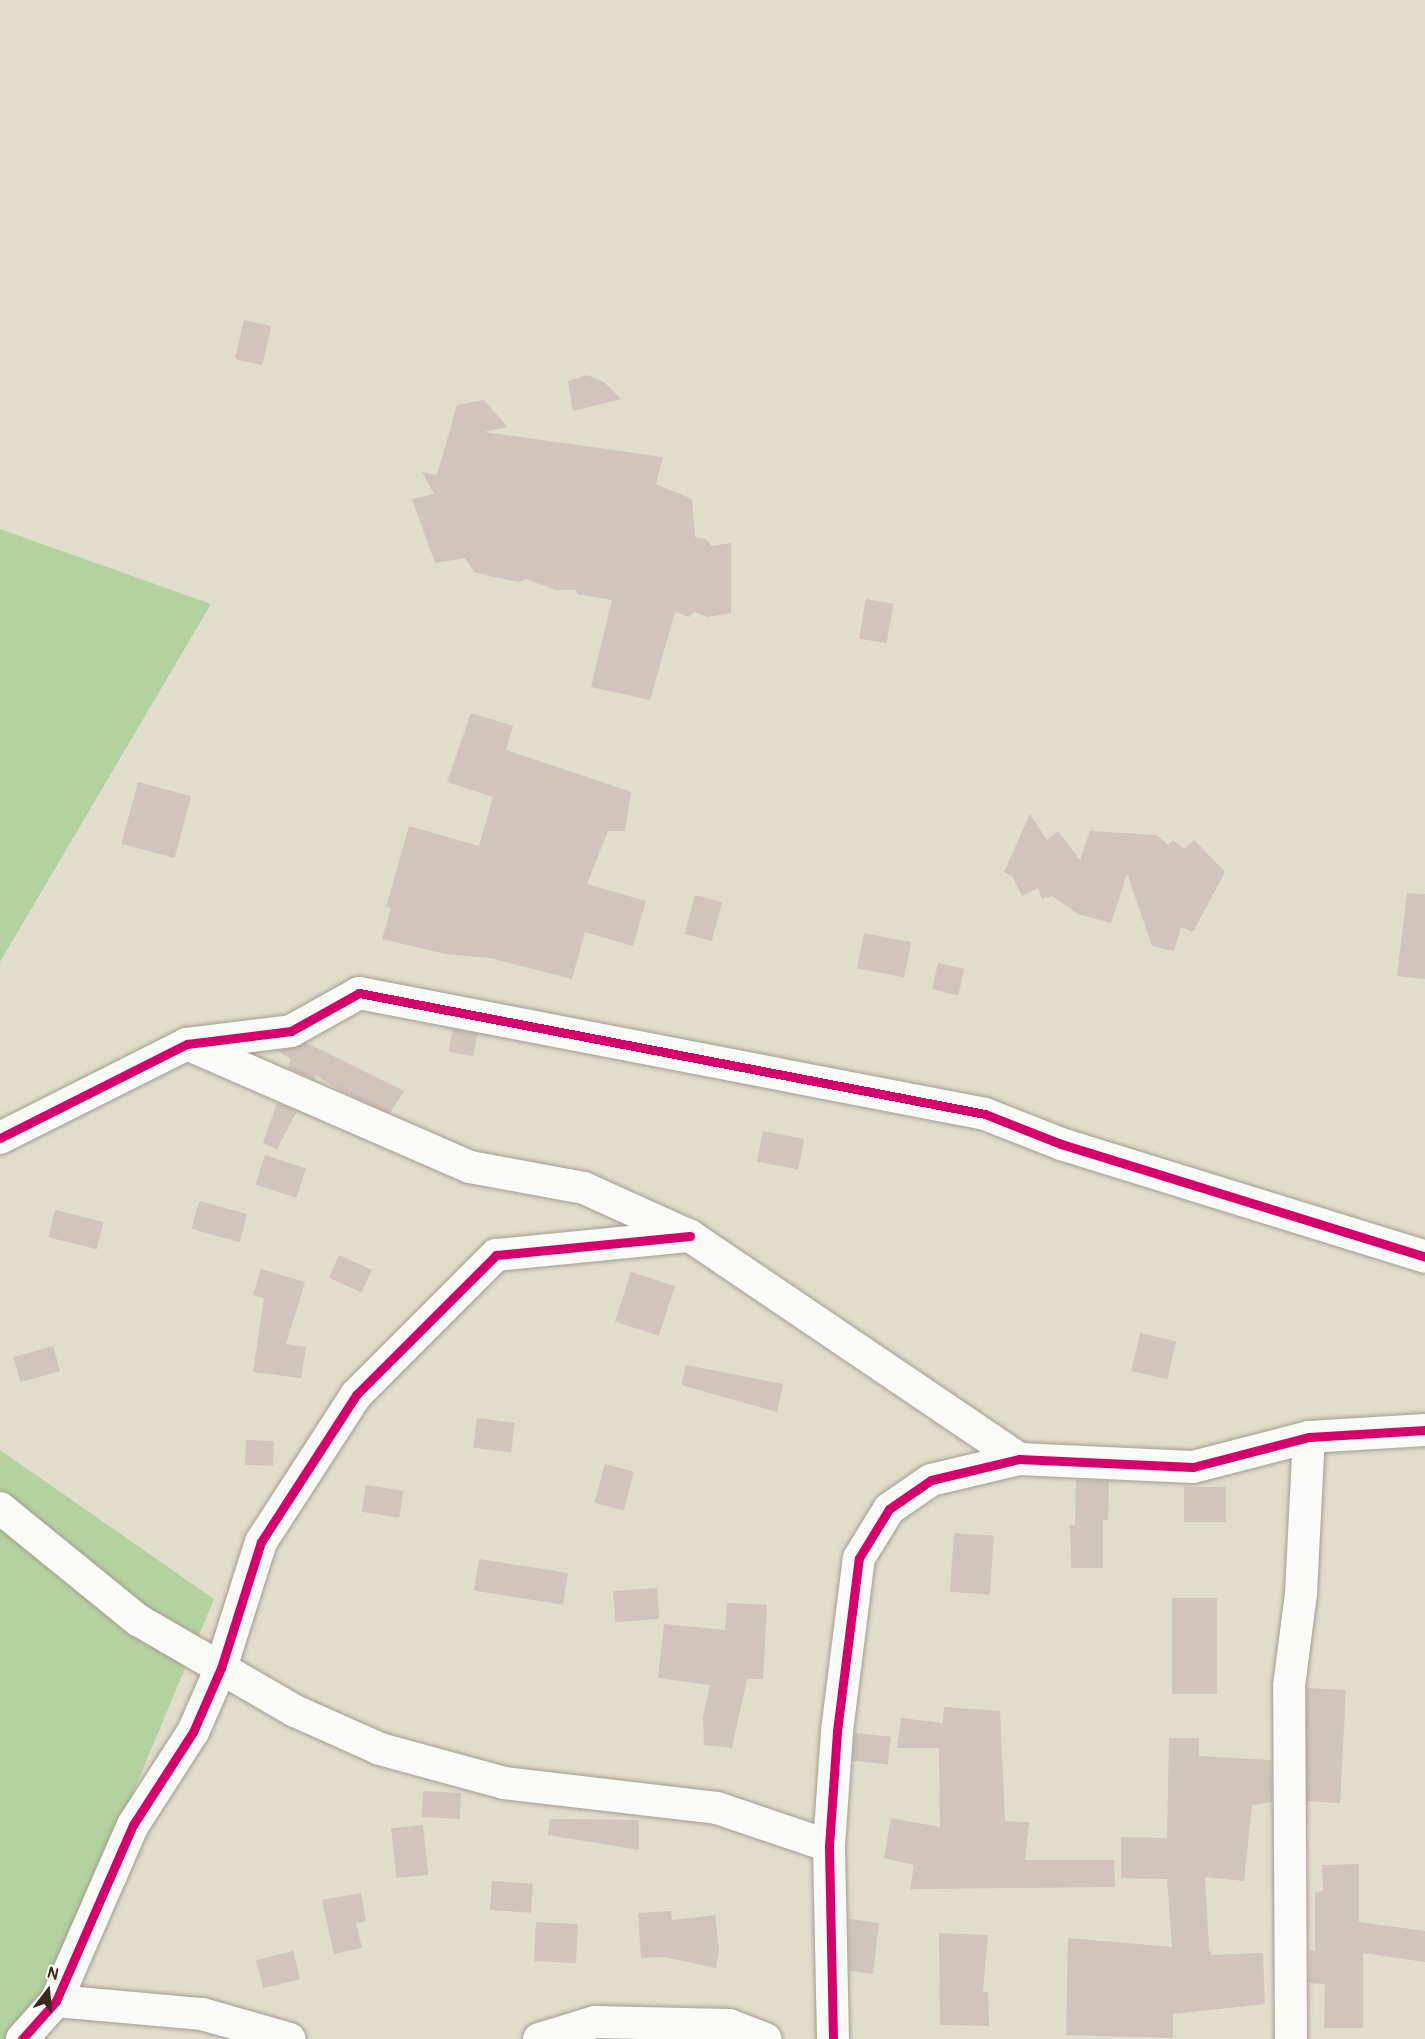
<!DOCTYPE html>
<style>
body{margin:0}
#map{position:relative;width:1425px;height:2039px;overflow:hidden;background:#e1ddcb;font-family:Pangolin,sans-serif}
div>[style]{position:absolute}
.green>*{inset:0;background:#b4d2a0}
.building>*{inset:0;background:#d0c4bb;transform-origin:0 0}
.roads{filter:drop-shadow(0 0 2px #a29d91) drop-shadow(0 0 2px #a29d91)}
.minor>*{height:32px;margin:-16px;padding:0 16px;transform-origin:16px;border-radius:16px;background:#fafaf7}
.cycleway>*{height:9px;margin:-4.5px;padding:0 4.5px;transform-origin:4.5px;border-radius:4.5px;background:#d6006c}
span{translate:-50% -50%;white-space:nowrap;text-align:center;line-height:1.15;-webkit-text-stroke:5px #f6f6f2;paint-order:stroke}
.north{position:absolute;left:18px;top:1961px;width:60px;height:60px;-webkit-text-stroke:4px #f6f6f2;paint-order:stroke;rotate:16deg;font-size:16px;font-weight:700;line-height:24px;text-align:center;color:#3b2a1e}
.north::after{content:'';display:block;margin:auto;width:21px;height:27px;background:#3b2a1e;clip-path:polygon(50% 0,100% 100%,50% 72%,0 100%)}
</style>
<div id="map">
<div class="green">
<i style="clip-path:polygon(0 529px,211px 604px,0 962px)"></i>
<i style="clip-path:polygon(0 1450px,214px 1599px,30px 2039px,0 2039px)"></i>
</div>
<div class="building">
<i style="left:244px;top:320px;width:28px;height:40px;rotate:13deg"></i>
<i style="clip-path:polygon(587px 375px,604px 382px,621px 399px,573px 411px,568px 381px)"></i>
<i style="clip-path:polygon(484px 400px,507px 427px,484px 432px,663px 457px,656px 484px,692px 499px,695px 537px,706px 539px,711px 546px,731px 543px,731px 613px,708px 617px,694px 612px,689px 617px,675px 612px,650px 700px,591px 687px,612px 600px,577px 594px,576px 590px,556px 590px,526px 579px,519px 582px,498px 578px,474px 572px,465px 558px,435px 563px,412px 499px,434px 494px,422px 472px,437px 475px,457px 405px)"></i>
<i style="left:866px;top:599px;width:28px;height:40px;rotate:10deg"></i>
<i style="clip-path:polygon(471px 713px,513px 726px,506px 750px,631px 792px,625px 831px,608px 831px,587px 884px,646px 901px,633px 946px,585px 932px,572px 979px,490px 958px,446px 954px,382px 939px,391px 908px,386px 907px,409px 826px,479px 846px,493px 797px,447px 782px)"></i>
<i style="left:138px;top:782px;width:55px;height:64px;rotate:15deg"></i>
<i style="clip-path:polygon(1030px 814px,1047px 840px,1058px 831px,1080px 860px,1090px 831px,1156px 835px,1168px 845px,1173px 840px,1184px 849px,1194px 840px,1225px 872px,1193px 932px,1181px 927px,1174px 951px,1152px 946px,1127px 873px,1111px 923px,1078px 914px,1052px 896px,1042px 899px,1038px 888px,1022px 896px,1012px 876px,1004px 872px)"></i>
<i style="clip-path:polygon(1407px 893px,1425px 894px,1425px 979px,1397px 976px)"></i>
<i style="left:695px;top:895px;width:28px;height:40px;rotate:15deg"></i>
<i style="left:864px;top:933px;width:48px;height:36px;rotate:11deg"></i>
<i style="left:938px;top:963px;width:27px;height:27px;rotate:13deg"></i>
<i style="left:453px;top:1029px;width:25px;height:23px;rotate:11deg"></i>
<i style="clip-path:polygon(307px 1043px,404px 1091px,390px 1113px,343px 1092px,316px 1075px,314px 1080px,288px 1068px,291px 1059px,278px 1051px)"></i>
<i style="clip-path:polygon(277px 1103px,297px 1111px,277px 1149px,263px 1143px)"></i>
<i style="left:763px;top:1131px;width:42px;height:31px;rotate:11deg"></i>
<i style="left:265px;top:1155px;width:43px;height:31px;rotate:18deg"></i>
<i style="left:199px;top:1201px;width:50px;height:29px;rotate:15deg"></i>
<i style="left:55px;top:1210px;width:50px;height:28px;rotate:14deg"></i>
<i style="left:339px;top:1255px;width:36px;height:25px;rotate:24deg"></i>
<i style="clip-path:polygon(261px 1269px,305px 1282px,286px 1344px,306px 1347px,301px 1378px,253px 1372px,264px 1298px,253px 1295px)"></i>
<i style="left:631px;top:1272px;width:46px;height:52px;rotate:18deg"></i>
<i style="left:1140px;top:1333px;width:37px;height:39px;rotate:13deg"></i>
<i style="left:53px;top:1346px;width:26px;height:41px;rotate:74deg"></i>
<i style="clip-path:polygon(686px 1365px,783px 1384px,777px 1412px,681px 1385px)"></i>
<i style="left:477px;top:1418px;width:38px;height:30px;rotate:7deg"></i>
<i style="left:246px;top:1440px;width:28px;height:25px;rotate:2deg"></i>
<i style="left:605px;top:1464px;width:30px;height:40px;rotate:15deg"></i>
<i style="clip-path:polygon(1076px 1480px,1109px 1481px,1108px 1520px,1103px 1520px,1103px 1568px,1071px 1568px,1070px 1525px,1075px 1525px)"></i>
<i style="left:366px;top:1485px;width:38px;height:27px;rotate:9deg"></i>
<i style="left:1184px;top:1487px;width:42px;height:35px"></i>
<i style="left:954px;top:1533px;width:40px;height:59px;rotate:4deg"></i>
<i style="left:479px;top:1559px;width:90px;height:32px;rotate:9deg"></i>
<i style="left:657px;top:1588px;width:31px;height:44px;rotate:86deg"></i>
<i style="left:1172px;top:1598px;width:45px;height:96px"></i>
<i style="clip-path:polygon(727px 1603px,767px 1605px,763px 1679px,747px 1679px,732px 1748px,704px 1745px,703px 1717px,710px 1685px,658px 1678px,664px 1624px,725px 1630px)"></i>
<i style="left:1307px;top:1688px;width:39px;height:113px;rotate:3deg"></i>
<i style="clip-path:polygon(944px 1707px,1000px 1711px,1005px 1821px,1029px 1822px,1025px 1860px,1114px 1860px,1115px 1887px,910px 1889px,914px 1865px,884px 1858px,891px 1818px,940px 1827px,939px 1748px,897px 1748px,901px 1718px,943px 1723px)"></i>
<i style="left:855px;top:1733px;width:36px;height:28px;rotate:6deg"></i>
<i style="clip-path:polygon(1169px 1738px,1199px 1738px,1199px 1756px,1271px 1760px,1272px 1802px,1252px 1805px,1244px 1881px,1205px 1877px,1209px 1948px,1212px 1955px,1263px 1953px,1265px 2004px,1173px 2014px,1173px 2038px,1066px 2035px,1068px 1938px,1172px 1947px,1167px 1879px,1121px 1878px,1121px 1837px,1167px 1838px)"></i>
<i style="left:423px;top:1791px;width:38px;height:26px;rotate:3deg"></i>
<i style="clip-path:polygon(550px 1819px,639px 1820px,639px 1850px,548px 1835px)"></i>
<i style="left:423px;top:1825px;width:50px;height:32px;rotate:84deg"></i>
<i style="clip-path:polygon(1359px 1864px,1359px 1922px,1425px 1931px,1425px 1962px,1363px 1953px,1363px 2028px,1324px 2028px,1325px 1984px,1309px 1983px,1310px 1950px,1315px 1951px,1315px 1892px,1323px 1891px,1322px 1865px)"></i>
<i style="left:492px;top:1881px;width:41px;height:29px;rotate:4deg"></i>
<i style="clip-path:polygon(361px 1893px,366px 1921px,356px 1923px,362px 1948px,334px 1954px,322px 1900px)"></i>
<i style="clip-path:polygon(671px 1911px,672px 1920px,715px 1915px,719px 1950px,716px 1968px,664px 1957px,641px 1958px,638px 1913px)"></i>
<i style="clip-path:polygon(849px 1919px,879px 1923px,873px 1974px,850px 1971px)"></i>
<i style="left:536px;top:1922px;width:42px;height:39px;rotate:3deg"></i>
<i style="clip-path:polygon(939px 1933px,988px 1935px,983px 1992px,988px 1992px,989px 2026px,940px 2025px)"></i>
<i style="left:293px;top:1951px;width:29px;height:38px;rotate:76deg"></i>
</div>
<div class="roads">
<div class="minor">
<i style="left:187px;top:1044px;width:309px;rotate:23.5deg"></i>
<i style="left:470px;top:1167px;width:116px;rotate:10.4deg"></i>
<i style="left:584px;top:1188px;width:116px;rotate:24.4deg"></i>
<i style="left:690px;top:1236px;width:397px;rotate:34.1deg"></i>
<i style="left:0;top:1138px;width:209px;rotate:-26.7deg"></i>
<i style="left:187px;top:1044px;width:105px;rotate:-7.1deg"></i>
<i style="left:291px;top:1031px;width:78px;rotate:-29.2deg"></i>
<i style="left:359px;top:993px;width:638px;rotate:10.94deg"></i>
<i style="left:985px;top:1114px;width:82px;rotate:21.5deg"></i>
<i style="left:1061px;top:1144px;width:381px;rotate:17.2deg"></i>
<i style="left:0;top:1508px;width:178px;rotate:39.1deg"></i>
<i style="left:138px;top:1620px;width:181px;rotate:30.1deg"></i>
<i style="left:295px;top:1711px;width:93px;rotate:24.1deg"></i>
<i style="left:380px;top:1749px;width:129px;rotate:15.3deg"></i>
<i style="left:504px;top:1783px;width:214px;rotate:6.7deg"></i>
<i style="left:717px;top:1808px;width:118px;rotate:18.7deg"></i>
<i style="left:56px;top:2001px;width:147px;rotate:5.1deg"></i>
<i style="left:202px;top:2014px;width:91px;rotate:15.9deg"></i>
<i style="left:22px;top:2039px;width:51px;rotate:-48.2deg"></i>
<i style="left:56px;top:2001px;width:192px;rotate:-66.4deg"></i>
<i style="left:133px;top:1825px;width:111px;rotate:-57.2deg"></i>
<i style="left:193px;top:1732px;width:70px;rotate:-66.4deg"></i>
<i style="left:221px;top:1668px;width:132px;rotate:-72.4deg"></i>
<i style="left:261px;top:1542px;width:175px;rotate:-57.1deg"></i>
<i style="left:356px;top:1395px;width:198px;rotate:-45deg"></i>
<i style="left:496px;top:1255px;width:195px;rotate:-5.6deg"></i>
<i style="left:539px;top:2039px;width:59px;rotate:-16.9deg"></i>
<i style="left:595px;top:2022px;width:134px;rotate:1.3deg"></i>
<i style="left:729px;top:2025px;width:39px;rotate:21deg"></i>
<i style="left:833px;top:2039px;width:193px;rotate:-91.2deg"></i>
<i style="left:829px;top:1846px;width:115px;rotate:-86deg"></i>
<i style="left:837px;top:1731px;width:174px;rotate:-82.8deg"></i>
<i style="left:859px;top:1558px;width:57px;rotate:-58.5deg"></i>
<i style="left:889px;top:1509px;width:51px;rotate:-34.6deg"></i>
<i style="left:931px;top:1480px;width:90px;rotate:-13.4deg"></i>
<i style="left:1019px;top:1459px;width:174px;rotate:2.6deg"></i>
<i style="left:1193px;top:1467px;width:120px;rotate:-14.5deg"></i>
<i style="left:1309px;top:1437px;width:116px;rotate:-3.5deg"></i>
<i style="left:1291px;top:2039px;width:353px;rotate:-90.3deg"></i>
<i style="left:1289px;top:1686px;width:94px;rotate:-82.6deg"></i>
<i style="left:1301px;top:1593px;width:156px;rotate:-87.1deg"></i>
</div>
</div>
<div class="cycleway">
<i style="left:0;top:1138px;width:209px;rotate:-26.7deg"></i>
<i style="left:187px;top:1044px;width:105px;rotate:-7.1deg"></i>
<i style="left:291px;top:1031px;width:78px;rotate:-29.2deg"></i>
<i style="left:359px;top:993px;width:638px;rotate:10.94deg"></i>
<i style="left:985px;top:1114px;width:82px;rotate:21.5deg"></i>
<i style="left:1061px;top:1144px;width:381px;rotate:17.2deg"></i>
<i style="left:22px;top:2039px;width:51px;rotate:-48.2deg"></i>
<i style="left:56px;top:2001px;width:192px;rotate:-66.4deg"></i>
<i style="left:133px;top:1825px;width:111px;rotate:-57.2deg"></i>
<i style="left:193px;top:1732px;width:70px;rotate:-66.4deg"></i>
<i style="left:221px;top:1668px;width:132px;rotate:-72.4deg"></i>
<i style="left:261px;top:1542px;width:175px;rotate:-57.1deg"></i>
<i style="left:356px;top:1395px;width:198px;rotate:-45deg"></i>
<i style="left:496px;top:1255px;width:195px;rotate:-5.6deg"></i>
<i style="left:833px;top:2039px;width:193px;rotate:-91.2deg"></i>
<i style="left:829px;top:1846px;width:115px;rotate:-86deg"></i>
<i style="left:837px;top:1731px;width:174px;rotate:-82.8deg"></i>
<i style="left:859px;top:1558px;width:57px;rotate:-58.5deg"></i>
<i style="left:889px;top:1509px;width:51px;rotate:-34.6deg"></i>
<i style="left:931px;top:1480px;width:90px;rotate:-13.4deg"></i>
<i style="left:1019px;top:1459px;width:174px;rotate:2.6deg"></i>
<i style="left:1193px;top:1467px;width:120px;rotate:-14.5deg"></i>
<i style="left:1309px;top:1437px;width:116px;rotate:-3.5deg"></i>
</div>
<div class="north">N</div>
</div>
